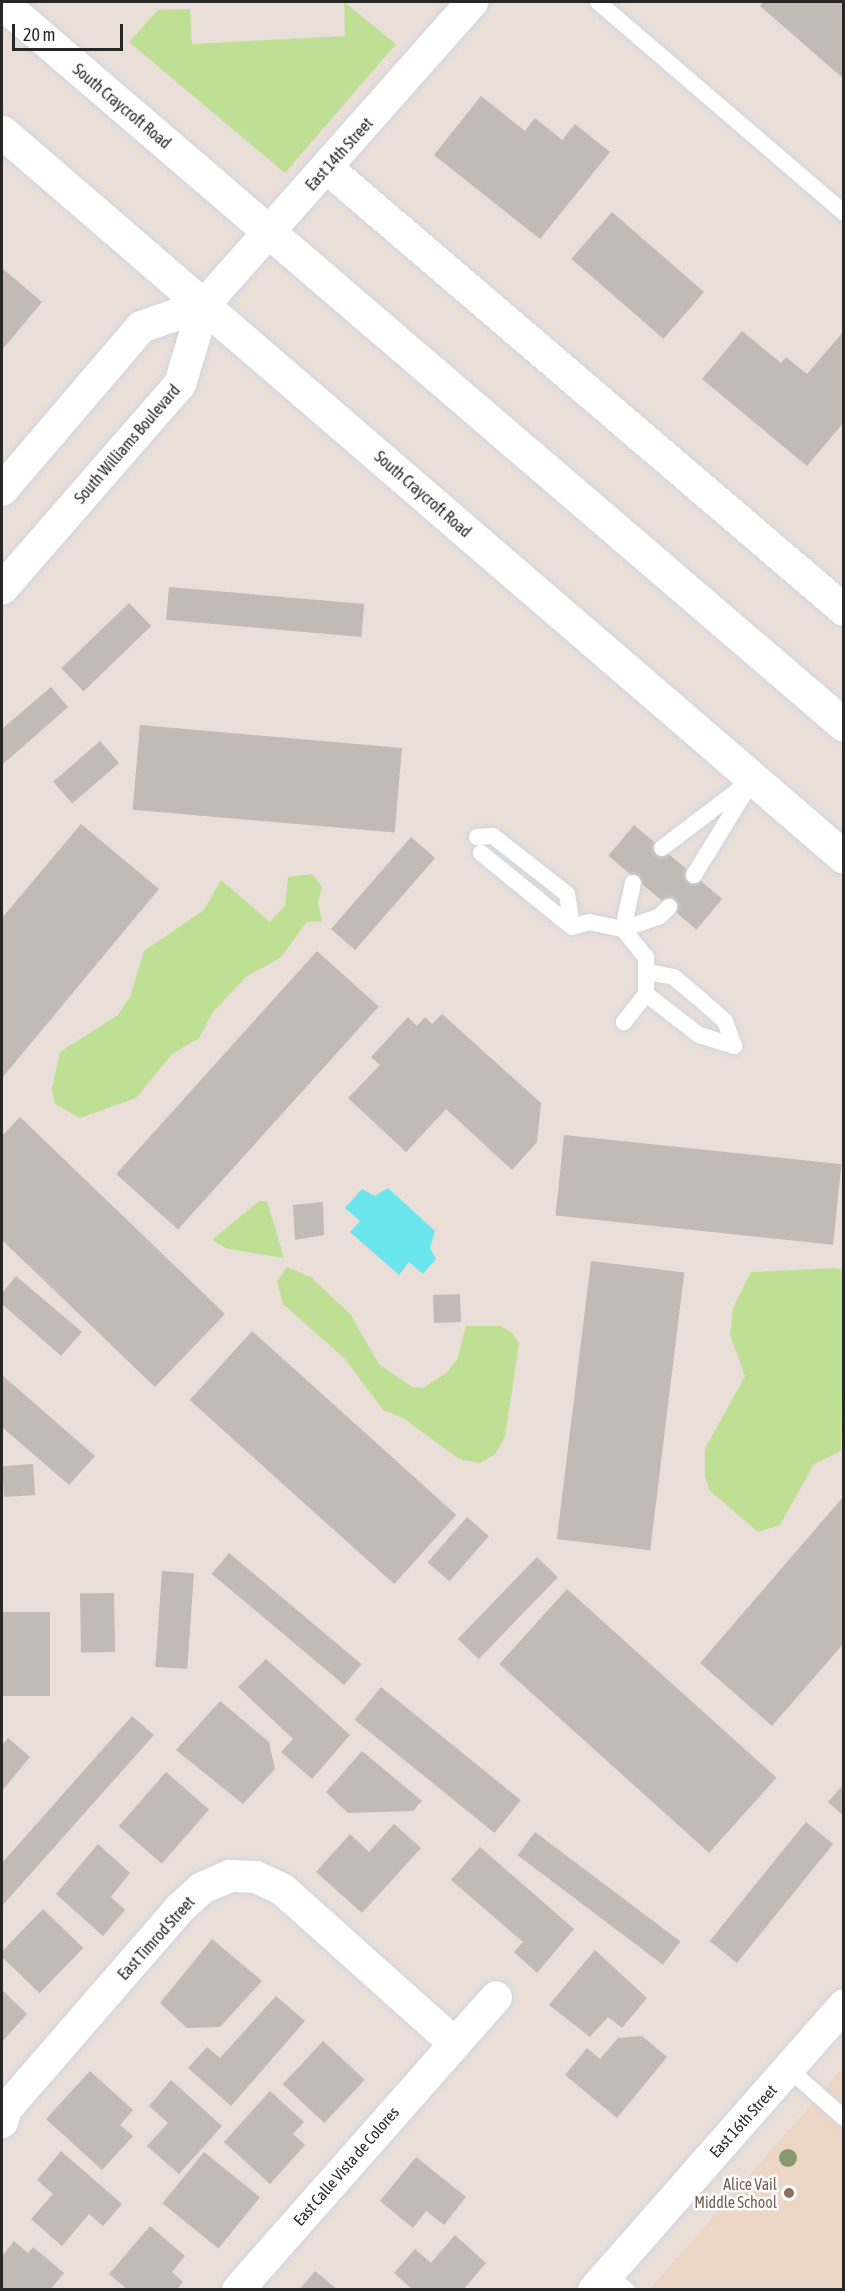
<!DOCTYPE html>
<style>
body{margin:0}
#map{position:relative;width:845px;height:2291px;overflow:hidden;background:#eaded8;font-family:"Asap Condensed",sans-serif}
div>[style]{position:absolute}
.education>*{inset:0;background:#ecd7c7}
.green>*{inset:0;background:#bfe094}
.water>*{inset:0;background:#6be6ec}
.building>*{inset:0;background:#c2bab4;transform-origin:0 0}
.roads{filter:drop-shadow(0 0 2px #cdd5e0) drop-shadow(0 0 2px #cdd5e0)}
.service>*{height:16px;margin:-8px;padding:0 8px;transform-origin:8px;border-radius:8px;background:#fff}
.minor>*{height:32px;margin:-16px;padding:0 16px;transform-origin:16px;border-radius:16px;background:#fff}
.secondary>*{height:33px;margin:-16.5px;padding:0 16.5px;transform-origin:16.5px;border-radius:16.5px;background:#fff}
.trees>*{width:18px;height:18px;margin:-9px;border-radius:50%;background:#889970}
.dots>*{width:16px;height:16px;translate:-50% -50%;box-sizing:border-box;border:3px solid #fff;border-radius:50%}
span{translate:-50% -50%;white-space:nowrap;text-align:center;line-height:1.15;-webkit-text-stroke:5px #fff;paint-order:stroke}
.street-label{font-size:16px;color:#272727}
.education-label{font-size:16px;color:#785e54}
.right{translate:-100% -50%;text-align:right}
.frame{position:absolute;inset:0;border:3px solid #272727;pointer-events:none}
.scale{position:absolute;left:12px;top:24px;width:111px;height:27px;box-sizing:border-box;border:3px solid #272727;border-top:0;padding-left:8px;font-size:18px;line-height:21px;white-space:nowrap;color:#272727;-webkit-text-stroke:4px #fff;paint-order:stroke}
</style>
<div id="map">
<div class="education">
<i style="clip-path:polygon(843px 2067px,843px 2289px,649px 2290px,819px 2096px)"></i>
</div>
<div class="green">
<i style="clip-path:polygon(344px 2px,396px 44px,285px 173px,129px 42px,158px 10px,190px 9px,192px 44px,345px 36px)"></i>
<i style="clip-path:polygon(312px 874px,322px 887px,318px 903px,322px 921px,307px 922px,280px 958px,247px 976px,213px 1012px,199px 1038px,172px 1054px,136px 1098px,80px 1118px,55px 1104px,52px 1089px,60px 1052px,118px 1015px,130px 997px,144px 951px,204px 910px,221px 880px,270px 922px,285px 906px,288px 877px)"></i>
<i style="clip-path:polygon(259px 1201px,267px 1201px,284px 1258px,228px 1249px,212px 1240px)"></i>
<i style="clip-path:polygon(287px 1267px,311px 1277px,350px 1314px,379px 1364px,412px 1387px,423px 1388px,446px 1373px,457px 1360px,466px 1326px,501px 1326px,512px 1333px,519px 1344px,505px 1437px,495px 1454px,480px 1463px,459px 1459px,403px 1418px,383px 1410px,345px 1359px,283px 1304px,277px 1282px)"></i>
<i style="clip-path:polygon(837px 1268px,844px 1272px,841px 1451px,814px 1464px,780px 1525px,758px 1532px,709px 1490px,705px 1476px,705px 1449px,745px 1376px,730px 1335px,733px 1308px,751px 1272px)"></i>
</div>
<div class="water">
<i style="clip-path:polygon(388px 1188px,435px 1231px,430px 1248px,436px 1259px,423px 1274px,409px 1262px,399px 1275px,350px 1232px,360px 1221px,345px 1208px,362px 1189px,375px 1196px)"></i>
</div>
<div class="building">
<i style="clip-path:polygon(763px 2px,844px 2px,844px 79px,760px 6px)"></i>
<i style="clip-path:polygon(481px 96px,525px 131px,535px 118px,562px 140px,575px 124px,610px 152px,540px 239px,434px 155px)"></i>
<i style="left:612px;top:212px;width:122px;height:62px;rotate:41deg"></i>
<i style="clip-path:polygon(2px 268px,42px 302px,2px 350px)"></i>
<i style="clip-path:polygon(742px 331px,781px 363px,786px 357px,807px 374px,844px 331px,844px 422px,807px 466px,702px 379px)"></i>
<i style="left:169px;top:587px;width:196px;height:33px;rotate:5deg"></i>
<i style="left:129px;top:603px;width:32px;height:94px;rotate:46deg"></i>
<i style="clip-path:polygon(51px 687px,68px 707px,2px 765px,2px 729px)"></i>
<i style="left:140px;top:725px;width:263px;height:85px;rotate:5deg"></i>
<i style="left:100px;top:741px;width:29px;height:62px;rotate:49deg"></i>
<i style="clip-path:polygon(81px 824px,159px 889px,2px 1078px,2px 918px)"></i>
<i style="left:634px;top:825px;width:115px;height:40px;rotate:40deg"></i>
<i style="left:411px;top:837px;width:32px;height:122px;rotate:41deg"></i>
<i style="left:317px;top:951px;width:83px;height:300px;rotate:42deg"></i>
<i style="clip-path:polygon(442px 1014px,541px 1103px,537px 1142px,512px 1170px,446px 1109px,406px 1152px,348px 1098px,380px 1065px,371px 1057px,408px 1017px,417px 1026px,425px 1017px,432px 1024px)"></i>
<i style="clip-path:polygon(20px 1117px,225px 1314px,155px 1387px,2px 1240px,2px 1136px)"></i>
<i style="left:564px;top:1135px;width:279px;height:81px;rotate:6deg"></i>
<i style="clip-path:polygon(323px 1202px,324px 1235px,295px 1240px,293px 1205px)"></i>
<i style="left:591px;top:1261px;width:94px;height:280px;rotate:7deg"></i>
<i style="clip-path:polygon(16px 1276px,82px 1332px,61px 1356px,2px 1304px,2px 1293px)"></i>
<i style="left:460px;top:1294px;width:28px;height:27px;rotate:88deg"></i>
<i style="left:252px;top:1331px;width:275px;height:93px;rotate:42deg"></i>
<i style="clip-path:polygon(2px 1375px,95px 1456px,69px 1485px,2px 1427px)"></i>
<i style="left:33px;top:1464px;width:31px;height:31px;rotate:86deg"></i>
<i style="clip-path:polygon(844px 1496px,844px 1643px,772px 1726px,700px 1663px)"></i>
<i style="left:467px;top:1517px;width:29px;height:60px;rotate:41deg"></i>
<i style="left:229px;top:1553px;width:173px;height:27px;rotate:40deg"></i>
<i style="left:537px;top:1557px;width:29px;height:114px;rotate:44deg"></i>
<i style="left:162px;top:1571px;width:32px;height:96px;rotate:4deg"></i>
<i style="left:567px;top:1589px;width:282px;height:101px;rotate:42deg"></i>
<i style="left:114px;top:1593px;width:59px;height:34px;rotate:89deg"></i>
<i style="left:2px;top:1612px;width:48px;height:84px"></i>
<i style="clip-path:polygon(266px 1659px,350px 1735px,312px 1779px,281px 1752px,293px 1739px,238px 1687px)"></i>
<i style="left:381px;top:1687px;width:180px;height:42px;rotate:39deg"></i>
<i style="clip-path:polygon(220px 1701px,269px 1742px,275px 1769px,243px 1804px,176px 1750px)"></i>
<i style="clip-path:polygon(132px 1716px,154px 1735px,2px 1906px,2px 1863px)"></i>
<i style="clip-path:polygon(8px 1738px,30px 1757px,2px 1791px,2px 1745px)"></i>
<i style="clip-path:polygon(362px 1751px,422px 1801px,413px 1811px,348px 1813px,326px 1792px)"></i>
<i style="left:166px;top:1772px;width:57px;height:72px;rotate:41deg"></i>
<i style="clip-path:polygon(844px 1784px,844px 1816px,828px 1802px)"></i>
<i style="left:806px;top:1822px;width:35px;height:153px;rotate:39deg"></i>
<i style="clip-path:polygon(394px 1824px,421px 1848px,362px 1913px,316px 1872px,350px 1834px,369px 1852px)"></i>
<i style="left:535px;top:1832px;width:182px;height:29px;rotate:37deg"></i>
<i style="clip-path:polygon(98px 1844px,130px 1873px,111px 1897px,125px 1910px,103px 1936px,56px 1894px)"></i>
<i style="clip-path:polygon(480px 1847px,574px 1929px,537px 1973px,514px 1952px,523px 1942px,451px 1880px)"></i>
<i style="left:43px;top:1909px;width:56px;height:63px;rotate:44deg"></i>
<i style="clip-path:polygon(212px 1939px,262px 1981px,220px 2027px,187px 2028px,160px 2003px)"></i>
<i style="clip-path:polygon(595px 1950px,647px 1998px,622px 2028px,608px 2017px,590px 2037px,549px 2005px)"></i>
<i style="clip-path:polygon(2px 1990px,27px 2014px,2px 2042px)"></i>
<i style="clip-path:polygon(276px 1996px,305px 2021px,231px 2106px,188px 2068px,207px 2047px,220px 2058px)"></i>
<i style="clip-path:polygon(642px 2036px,667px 2057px,617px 2118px,565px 2075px,587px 2048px,600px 2059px,618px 2038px)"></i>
<i style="left:323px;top:2041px;width:57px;height:59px;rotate:43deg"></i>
<i style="clip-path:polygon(90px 2071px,133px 2110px,120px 2125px,133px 2136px,102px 2170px,46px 2119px)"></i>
<i style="clip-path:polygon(171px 2080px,222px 2126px,179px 2174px,147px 2146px,168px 2123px,149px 2106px)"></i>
<i style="clip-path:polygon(270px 2091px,304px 2122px,293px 2134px,305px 2145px,270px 2184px,224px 2142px)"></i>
<i style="clip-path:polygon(61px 2151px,122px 2204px,103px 2226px,89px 2214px,62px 2246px,31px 2219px,53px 2194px,37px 2180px)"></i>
<i style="left:204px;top:2152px;width:72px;height:66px;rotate:39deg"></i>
<i style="clip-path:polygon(416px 2157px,466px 2197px,444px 2225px,426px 2211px,413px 2228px,380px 2201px)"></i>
<i style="clip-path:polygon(150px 2226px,185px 2256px,172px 2272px,183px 2282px,176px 2290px,128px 2290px,109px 2274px)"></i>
<i style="clip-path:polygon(455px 2235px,486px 2263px,463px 2290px,413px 2290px,394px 2273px,415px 2249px,431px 2263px)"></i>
<i style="clip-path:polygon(14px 2241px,28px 2253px,33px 2247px,64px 2273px,50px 2290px,2px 2290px,2px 2256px)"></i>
<i style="clip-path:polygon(315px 2271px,338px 2290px,299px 2290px)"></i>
</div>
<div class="roads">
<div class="service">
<i style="left:598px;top:2px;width:324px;rotate:40.6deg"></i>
<i style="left:477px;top:837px;width:16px;rotate:-4deg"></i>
<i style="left:493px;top:836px;width:94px;rotate:38.1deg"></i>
<i style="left:567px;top:894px;width:33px;rotate:81deg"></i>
<i style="left:662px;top:848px;width:114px;rotate:-37.2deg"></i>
<i style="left:753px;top:779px;width:113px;rotate:121.6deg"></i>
<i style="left:481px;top:853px;width:117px;rotate:39.1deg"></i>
<i style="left:633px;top:883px;width:47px;rotate:102.3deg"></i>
<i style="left:623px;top:929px;width:39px;rotate:-19deg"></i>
<i style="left:660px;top:916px;width:13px;rotate:-45deg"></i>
<i style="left:572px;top:927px;width:18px;rotate:-16deg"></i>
<i style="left:589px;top:922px;width:35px;rotate:12deg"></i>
<i style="left:623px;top:929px;width:36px;rotate:51deg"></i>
<i style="left:646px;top:957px;width:37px;rotate:90deg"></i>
<i style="left:646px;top:994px;width:36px;rotate:128deg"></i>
<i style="left:646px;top:994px;width:67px;rotate:37.7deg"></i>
<i style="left:699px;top:1035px;width:37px;rotate:17deg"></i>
<i style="left:734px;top:1046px;width:27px;rotate:-110deg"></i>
<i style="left:725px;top:1021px;width:32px;rotate:-139deg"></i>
<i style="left:701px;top:1000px;width:35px;rotate:-140deg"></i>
<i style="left:674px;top:977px;width:26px;rotate:-169deg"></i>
<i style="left:789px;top:2069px;width:74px;rotate:41.7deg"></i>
<i style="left:607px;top:2274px;width:26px;rotate:39deg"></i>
</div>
<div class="minor">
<i style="left:327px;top:168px;width:680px;rotate:40.53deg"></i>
<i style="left:204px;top:305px;width:405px;rotate:-48.5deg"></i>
<i style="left:2px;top:490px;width:214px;rotate:-49.5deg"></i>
<i style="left:141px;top:327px;width:67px;rotate:-19.2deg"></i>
<i style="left:204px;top:305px;width:83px;rotate:106.9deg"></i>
<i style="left:180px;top:384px;width:271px;rotate:131deg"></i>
<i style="left:2px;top:2122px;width:14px;rotate:-73deg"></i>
<i style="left:6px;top:2109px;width:266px;rotate:-49.1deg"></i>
<i style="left:180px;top:1908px;width:30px;rotate:-42deg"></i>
<i style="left:202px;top:1888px;width:30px;rotate:-23deg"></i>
<i style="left:230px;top:1876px;width:26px;rotate:2deg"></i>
<i style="left:256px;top:1877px;width:29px;rotate:25deg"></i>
<i style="left:282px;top:1889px;width:231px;rotate:41.8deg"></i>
<i style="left:238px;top:2290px;width:390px;rotate:-48.6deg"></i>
<i style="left:594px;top:2290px;width:379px;rotate:-48.7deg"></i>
</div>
<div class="secondary">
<i style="left:2px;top:3px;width:1109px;rotate:40.61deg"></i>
<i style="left:2px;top:132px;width:1111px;rotate:40.73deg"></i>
</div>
</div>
<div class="trees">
<i style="left:788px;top:2158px"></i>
</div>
<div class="dots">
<i style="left:789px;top:2193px;background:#8d6e63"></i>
</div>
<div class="street-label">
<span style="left:122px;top:106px;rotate:40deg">South Craycroft Road</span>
<span style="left:339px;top:154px;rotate:-48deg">East 14th Street</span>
<span style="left:127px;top:444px;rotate:-49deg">South Williams Boulevard</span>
<span style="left:423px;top:494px;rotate:41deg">South Craycroft Road</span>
<span style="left:156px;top:1938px;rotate:-48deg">East Timrod Street</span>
<span style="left:743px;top:2121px;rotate:-48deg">East 16th Street</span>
<span style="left:346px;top:2166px;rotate:-49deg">East Calle Vista de Colores</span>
</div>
<div class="education-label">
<span class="right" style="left:777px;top:2193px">Alice Vail<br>Middle School</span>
</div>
<div class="frame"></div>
<div class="scale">20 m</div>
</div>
